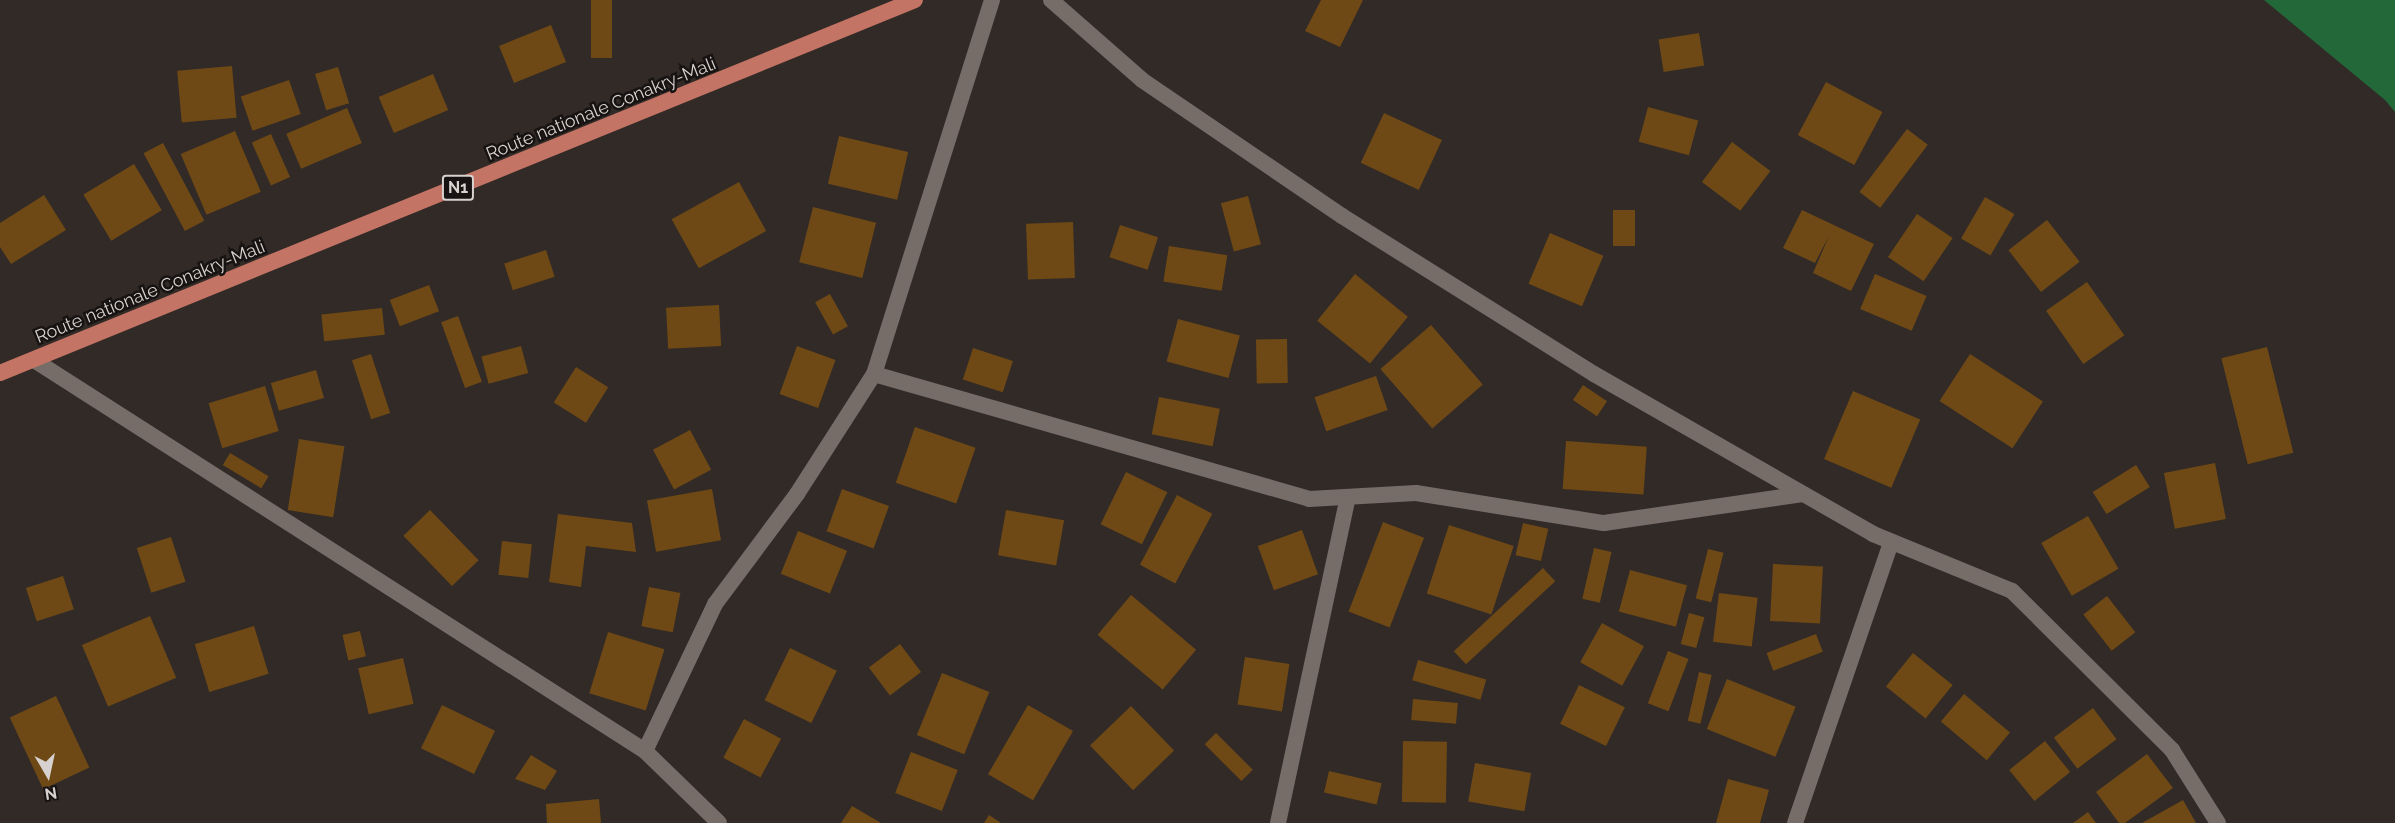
<!DOCTYPE html>
<style>
body{margin:0}
#map{position:relative;width:2395px;height:823px;overflow:hidden;background:#322a26;font-family:Raleway,sans-serif}
div>[style]{position:absolute}
.forest>*{inset:0;background:#226839}
.building>*{inset:0;background:#6e4916;transform-origin:0 0}
.service>*{height:16px;margin:-8px;padding:0 8px;transform-origin:8px;border-radius:8px;background:#766c68}
.minor>*{height:16px;margin:-8px;padding:0 8px;transform-origin:8px;border-radius:8px;background:#766c68}
.trunk>*{height:16px;margin:-8px;padding:0 8px;transform-origin:8px;border-radius:8px;background:#c47465}
span{translate:-50% -50%;white-space:nowrap;text-align:center;line-height:1.15;-webkit-text-stroke:5px #171312;paint-order:stroke}
.shield-label span{padding:2px 4px;background:#171312;border:2px solid;border-radius:4px;-webkit-text-stroke-width:0}
.shield-label{font-size:16px;color:#d7d1cf;font-weight:700}
.street-label{font-size:18px;color:#d7d1cf}
.north{position:absolute;left:18px;top:745px;width:60px;height:60px;-webkit-text-stroke:4px #171312;paint-order:stroke;rotate:171deg;font-size:16px;font-weight:700;line-height:24px;text-align:center;color:#d7d1cf}
.north::after{content:'';display:block;margin:auto;width:21px;height:27px;background:#d7d1cf;clip-path:polygon(50% 0,100% 100%,50% 72%,0 100%)}
</style>
<div id="map">
<div class="forest">
<i style="clip-path:polygon(2264px 0,2395px 0,2395px 112px,2385px 100px)"></i>
</div>
<div class="building">
<i style="left:591px;top:0;width:21px;height:58px"></i>
<i style="clip-path:polygon(1321px 0,1363px 0,1340px 47px,1305px 31px)"></i>
<i style="left:551px;top:25px;width:40px;height:56px;rotate:68deg"></i>
<i style="left:1699px;top:33px;width:33px;height:41px;rotate:81deg"></i>
<i style="left:232px;top:66px;width:52px;height:55px;rotate:85deg"></i>
<i style="left:338px;top:67px;width:38px;height:24px;rotate:73deg"></i>
<i style="left:433px;top:74px;width:39px;height:59px;rotate:67deg"></i>
<i style="left:289px;top:80px;width:36px;height:51px;rotate:71deg"></i>
<i style="left:1826px;top:82px;width:64px;height:60px;rotate:28deg"></i>
<i style="left:1648px;top:107px;width:52px;height:36px;rotate:15deg"></i>
<i style="left:347px;top:108px;width:38px;height:66px;rotate:67deg"></i>
<i style="left:1384px;top:113px;width:64px;height:55px;rotate:25deg"></i>
<i style="left:1907px;top:129px;width:26px;height:79px;rotate:37deg"></i>
<i style="left:235px;top:131px;width:66px;height:59px;rotate:67deg"></i>
<i style="left:271px;top:134px;width:47px;height:21px;rotate:66deg"></i>
<i style="left:839px;top:136px;width:71px;height:49px;rotate:13deg"></i>
<i style="left:1732px;top:142px;width:48px;height:50px;rotate:37deg"></i>
<i style="left:163px;top:143px;width:88px;height:22px;rotate:62deg"></i>
<i style="left:134px;top:164px;width:54px;height:59px;rotate:59deg"></i>
<i style="left:739px;top:182px;width:56px;height:77px;rotate:61deg"></i>
<i style="clip-path:polygon(44px 195px,66px 230px,11px 264px,0 247px,0 223px)"></i>
<i style="left:1248px;top:196px;width:50px;height:28px;rotate:75deg"></i>
<i style="left:1985px;top:197px;width:34px;height:48px;rotate:30deg"></i>
<i style="left:813px;top:207px;width:65px;height:57px;rotate:14deg"></i>
<i style="left:1613px;top:210px;width:22px;height:36px"></i>
<i style="clip-path:polygon(1802px 210px,1874px 244px,1851px 291px,1813px 273px,1829px 236px,1815px 263px,1783px 248px)"></i>
<i style="left:1917px;top:214px;width:43px;height:52px;rotate:34deg"></i>
<i style="left:2047px;top:220px;width:53px;height:49px;rotate:52deg"></i>
<i style="left:1073px;top:222px;width:56px;height:47px;rotate:88deg"></i>
<i style="left:1120px;top:225px;width:40px;height:34px;rotate:18deg"></i>
<i style="left:1550px;top:233px;width:58px;height:55px;rotate:23deg"></i>
<i style="left:1169px;top:246px;width:59px;height:36px;rotate:9deg"></i>
<i style="left:546px;top:250px;width:28px;height:44px;rotate:72deg"></i>
<i style="left:1355px;top:274px;width:68px;height:60px;rotate:39deg"></i>
<i style="left:1875px;top:274px;width:56px;height:38px;rotate:23deg"></i>
<i style="left:2087px;top:282px;width:65px;height:50px;rotate:55deg"></i>
<i style="left:429px;top:285px;width:28px;height:42px;rotate:69deg"></i>
<i style="left:830px;top:294px;width:37px;height:17px;rotate:61deg"></i>
<i style="left:719px;top:305px;width:41px;height:53px;rotate:87deg"></i>
<i style="left:382px;top:308px;width:27px;height:61px;rotate:84deg"></i>
<i style="left:458px;top:316px;width:70px;height:18px;rotate:70deg"></i>
<i style="left:1178px;top:319px;width:64px;height:44px;rotate:15deg"></i>
<i style="left:1431px;top:325px;width:79px;height:67px;rotate:49deg"></i>
<i style="left:1287px;top:339px;width:44px;height:31px;rotate:89deg"></i>
<i style="left:521px;top:346px;width:28px;height:41px;rotate:75deg"></i>
<i style="left:797px;top:346px;width:41px;height:51px;rotate:20deg"></i>
<i style="left:2267px;top:347px;width:109px;height:47px;rotate:76deg"></i>
<i style="left:973px;top:348px;width:42px;height:33px;rotate:18deg"></i>
<i style="left:371px;top:354px;width:62px;height:20px;rotate:72deg"></i>
<i style="left:1970px;top:354px;width:87px;height:56px;rotate:33deg"></i>
<i style="left:576px;top:367px;width:38px;height:42px;rotate:32deg"></i>
<i style="left:316px;top:370px;width:29px;height:47px;rotate:74deg"></i>
<i style="left:1376px;top:376px;width:36px;height:65px;rotate:71deg"></i>
<i style="left:1583px;top:385px;width:29px;height:18px;rotate:34deg"></i>
<i style="left:265px;top:386px;width:47px;height:59px;rotate:73deg"></i>
<i style="left:1853px;top:391px;width:73px;height:74px;rotate:23deg"></i>
<i style="left:1159px;top:397px;width:62px;height:38px;rotate:11deg"></i>
<i style="left:915px;top:427px;width:64px;height:59px;rotate:19deg"></i>
<i style="left:690px;top:430px;width:45px;height:42px;rotate:62deg"></i>
<i style="left:299px;top:439px;width:46px;height:72px;rotate:9deg"></i>
<i style="left:1566px;top:441px;width:81px;height:48px;rotate:4deg"></i>
<i style="left:230px;top:453px;width:45px;height:14px;rotate:31deg"></i>
<i style="left:2215px;top:463px;width:57px;height:52px;rotate:79deg"></i>
<i style="left:2136px;top:465px;width:26px;height:51px;rotate:58deg"></i>
<i style="left:1126px;top:472px;width:46px;height:58px;rotate:26deg"></i>
<i style="left:712px;top:489px;width:52px;height:66px;rotate:80deg"></i>
<i style="left:842px;top:489px;width:50px;height:45px;rotate:20deg"></i>
<i style="left:1177px;top:495px;width:40px;height:79px;rotate:28deg"></i>
<i style="left:430px;top:510px;width:70px;height:37px;rotate:46deg"></i>
<i style="left:1006px;top:510px;width:59px;height:46px;rotate:10deg"></i>
<i style="clip-path:polygon(558px 514px,632px 523px,636px 552px,586px 546px,581px 587px,549px 582px)"></i>
<i style="left:2088px;top:516px;width:61px;height:54px;rotate:60deg"></i>
<i style="left:1383px;top:522px;width:44px;height:96px;rotate:21deg"></i>
<i style="left:1523px;top:523px;width:26px;height:33px;rotate:13deg"></i>
<i style="left:1449px;top:525px;width:68px;height:72px;rotate:18deg"></i>
<i style="left:1302px;top:530px;width:47px;height:47px;rotate:70deg"></i>
<i style="left:798px;top:531px;width:53px;height:46px;rotate:22deg"></i>
<i style="left:171px;top:537px;width:47px;height:36px;rotate:72deg"></i>
<i style="left:502px;top:541px;width:30px;height:34px;rotate:6deg"></i>
<i style="left:1594px;top:548px;width:18px;height:52px;rotate:13deg"></i>
<i style="left:1708px;top:549px;width:16px;height:51px;rotate:14deg"></i>
<i style="left:1773px;top:564px;width:50px;height:57px;rotate:3deg"></i>
<i style="left:1543px;top:568px;width:18px;height:122px;rotate:47deg"></i>
<i style="left:1630px;top:570px;width:59px;height:43px;rotate:15deg"></i>
<i style="left:63px;top:576px;width:35px;height:39px;rotate:72deg"></i>
<i style="left:649px;top:587px;width:32px;height:40px;rotate:11deg"></i>
<i style="left:1719px;top:593px;width:39px;height:49px;rotate:7deg"></i>
<i style="left:1131px;top:595px;width:85px;height:52px;rotate:40deg"></i>
<i style="left:2107px;top:596px;width:46px;height:30px;rotate:52deg"></i>
<i style="left:1689px;top:613px;width:16px;height:32px;rotate:15deg"></i>
<i style="left:150px;top:616px;width:67px;height:74px;rotate:67deg"></i>
<i style="left:1602px;top:623px;width:48px;height:45px;rotate:29deg"></i>
<i style="left:254px;top:626px;width:50px;height:62px;rotate:73deg"></i>
<i style="left:360px;top:631px;width:26px;height:18px;rotate:77deg"></i>
<i style="left:608px;top:632px;width:59px;height:64px;rotate:17deg"></i>
<i style="left:1816px;top:634px;width:19px;height:53px;rotate:69deg"></i>
<i style="left:900px;top:644px;width:35px;height:39px;rotate:53deg"></i>
<i style="left:790px;top:648px;width:52px;height:58px;rotate:26deg"></i>
<i style="left:1668px;top:651px;width:22px;height:56px;rotate:21deg"></i>
<i style="left:1913px;top:653px;width:51px;height:43px;rotate:39deg"></i>
<i style="left:1245px;top:657px;width:45px;height:48px;rotate:9deg"></i>
<i style="left:403px;top:658px;width:47px;height:46px;rotate:77deg"></i>
<i style="left:1418px;top:660px;width:71px;height:21px;rotate:16deg"></i>
<i style="left:1699px;top:672px;width:13px;height:50px;rotate:13deg"></i>
<i style="left:942px;top:673px;width:51px;height:67px;rotate:22deg"></i>
<i style="left:1727px;top:679px;width:74px;height:54px;rotate:22deg"></i>
<i style="left:1579px;top:685px;width:51px;height:43px;rotate:26deg"></i>
<i style="left:1964px;top:694px;width:60px;height:36px;rotate:40deg"></i>
<i style="left:56px;top:696px;width:79px;height:51px;rotate:65deg"></i>
<i style="left:1413px;top:699px;width:45px;height:21px;rotate:5deg"></i>
<i style="left:442px;top:705px;width:59px;height:48px;rotate:26deg"></i>
<i style="left:1028px;top:705px;width:52px;height:80px;rotate:30deg"></i>
<i style="left:1131px;top:706px;width:62px;height:57px;rotate:46deg"></i>
<i style="left:2093px;top:708px;width:39px;height:49px;rotate:53deg"></i>
<i style="left:744px;top:719px;width:42px;height:44px;rotate:28deg"></i>
<i style="left:1216px;top:733px;width:52px;height:16px;rotate:45deg"></i>
<i style="left:1403px;top:741px;width:44px;height:61px;rotate:1deg"></i>
<i style="left:2045px;top:741px;width:40px;height:46px;rotate:51deg"></i>
<i style="left:911px;top:752px;width:50px;height:44px;rotate:21deg"></i>
<i style="clip-path:polygon(2147px 754px,2173px 788px,2125px 823px,2119px 823px,2096px 792px)"></i>
<i style="clip-path:polygon(531px 755px,557px 771px,545px 790px,515px 779px)"></i>
<i style="left:1475px;top:763px;width:57px;height:39px;rotate:10deg"></i>
<i style="left:1329px;top:771px;width:54px;height:22px;rotate:13deg"></i>
<i style="clip-path:polygon(1728px 779px,1769px 790px,1760px 823px,1716px 823px)"></i>
<i style="clip-path:polygon(599px 799px,601px 823px,547px 823px,546px 804px)"></i>
<i style="clip-path:polygon(2183px 800px,2196px 823px,2142px 823px)"></i>
<i style="clip-path:polygon(852px 806px,881px 823px,841px 823px)"></i>
<i style="clip-path:polygon(2088px 812px,2096px 823px,2073px 823px)"></i>
<i style="clip-path:polygon(989px 815px,1001px 823px,984px 823px)"></i>
</div>
<div class="service">
<i style="left:645px;top:751px;width:163px;rotate:-64.5deg"></i>
<i style="left:715px;top:604px;width:137px;rotate:-53.3deg"></i>
<i style="left:797px;top:494px;width:143px;rotate:-57.3deg"></i>
</div>
<div class="minor">
<i style="left:992px;top:0;width:392px;rotate:107.5deg"></i>
<i style="left:874px;top:374px;width:453px;rotate:16deg"></i>
<i style="left:1309px;top:499px;width:107px;rotate:-3.2deg"></i>
<i style="left:1416px;top:493px;width:190px;rotate:9.1deg"></i>
<i style="left:1604px;top:523px;width:201px;rotate:-8.3deg"></i>
<i style="left:1051px;top:0;width:121px;rotate:41.3deg"></i>
<i style="left:1142px;top:80px;width:242px;rotate:34.2deg"></i>
<i style="left:1342px;top:216px;width:297px;rotate:32.1deg"></i>
<i style="left:1594px;top:374px;width:322px;rotate:29.8deg"></i>
<i style="left:1873px;top:534px;width:150px;rotate:22.3deg"></i>
<i style="left:2012px;top:591px;width:226px;rotate:44.8deg"></i>
<i style="left:2172px;top:750px;width:86px;rotate:57.8deg"></i>
<i style="left:34px;top:360px;width:725px;rotate:32.62deg"></i>
<i style="left:645px;top:751px;width:103px;rotate:44.2deg"></i>
<i style="left:1278px;top:823px;width:333px;rotate:-77.9deg"></i>
<i style="left:1795px;top:823px;width:297px;rotate:-71.1deg"></i>
</div>
<div class="trunk">
<i style="left:0;top:373px;width:988px;rotate:-22.18deg"></i>
</div>
<div class="shield-label">
<span style="left:458px;top:188px">N1</span>
</div>
<div class="street-label">
<span style="left:601px;top:109px;rotate:-22deg">Route nationale Conakry-Mali</span>
<span style="left:150px;top:292px;rotate:-22deg">Route nationale Conakry-Mali</span>
</div>
<div class="north">N</div>
</div>
